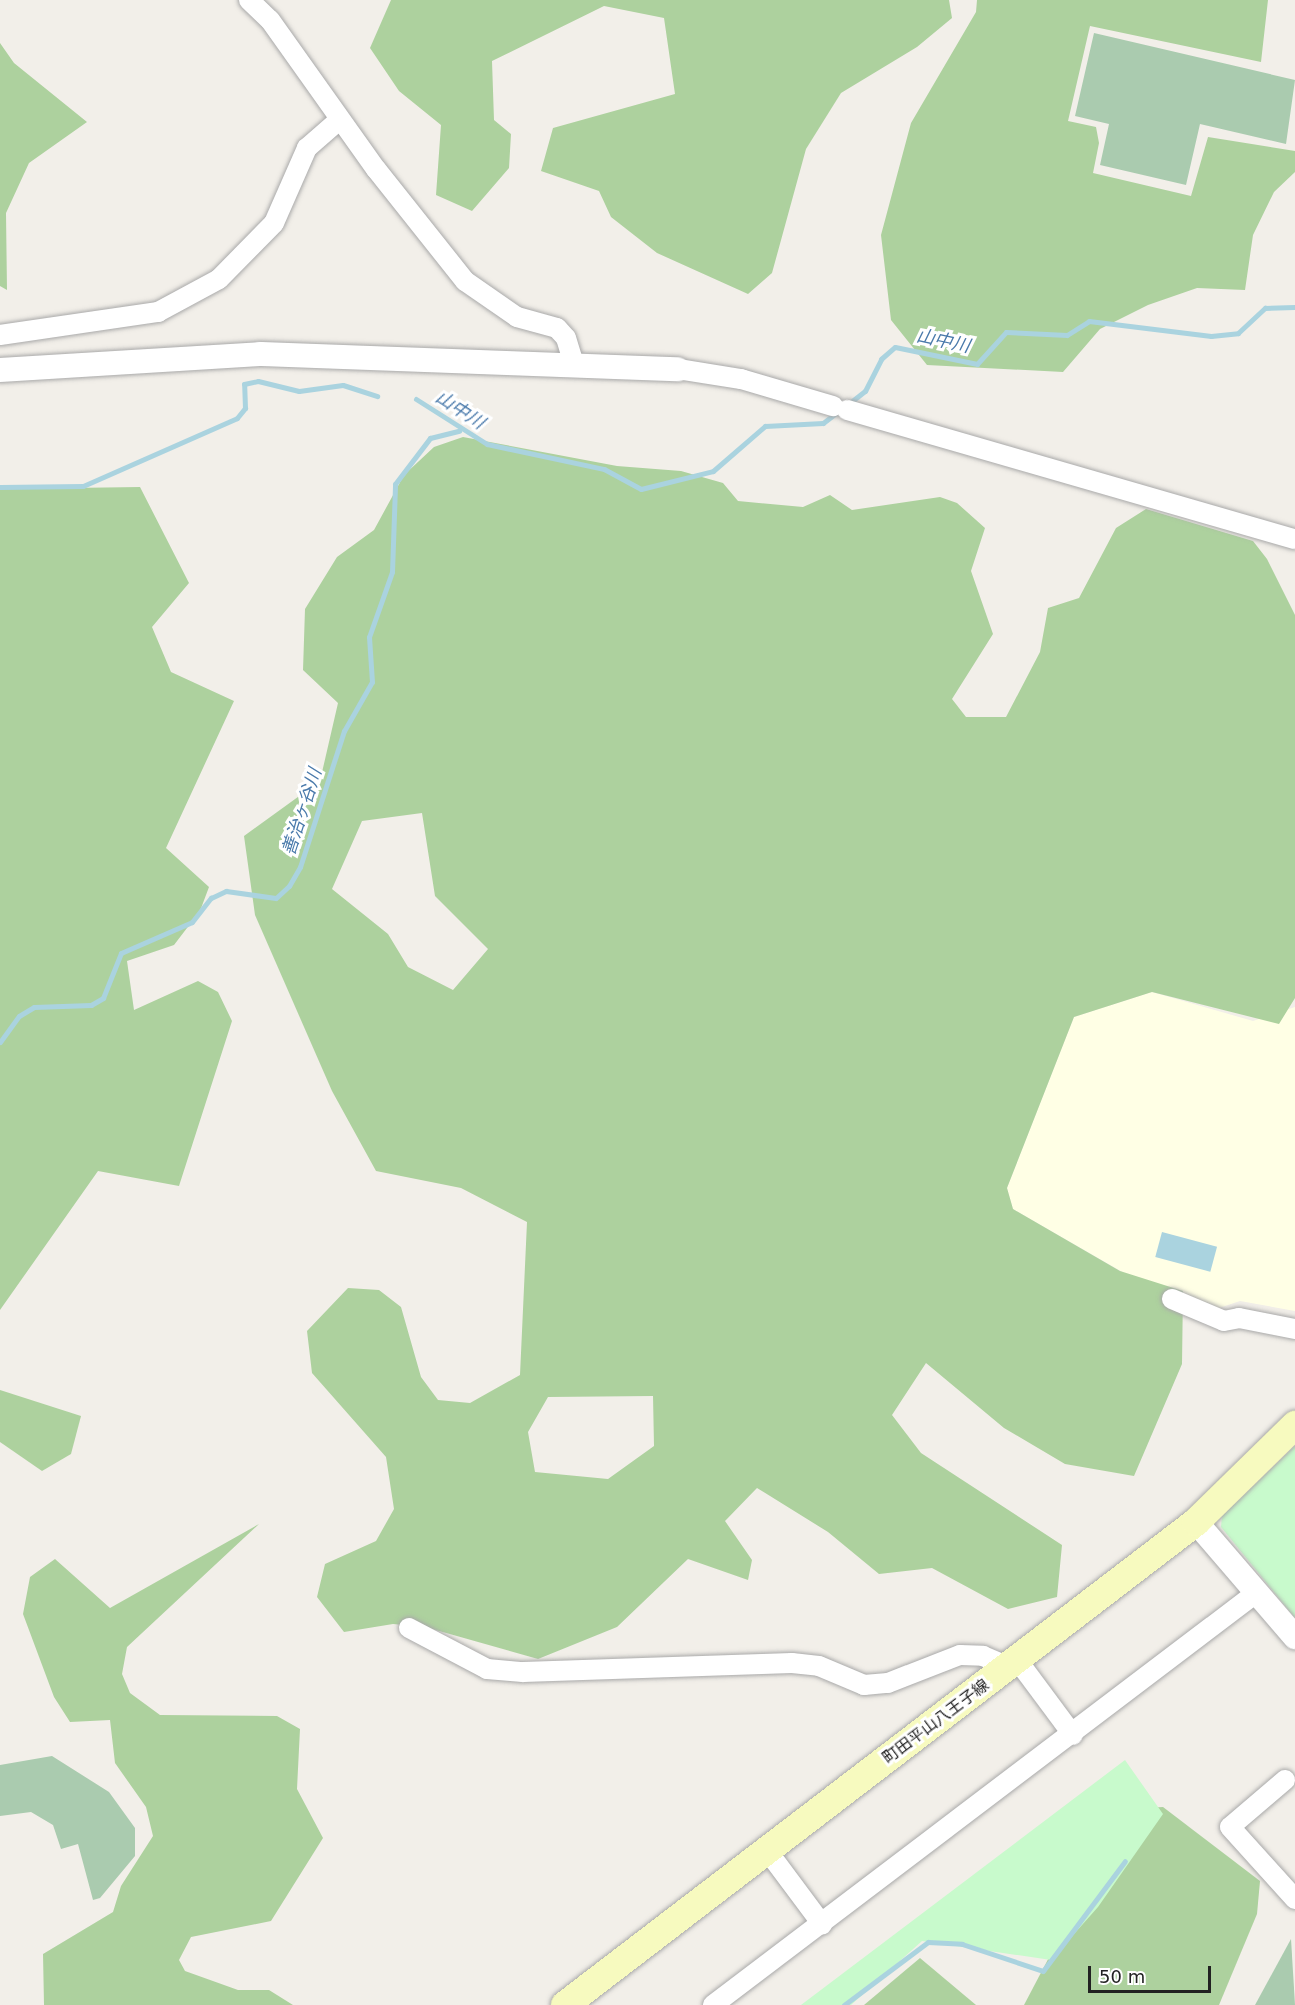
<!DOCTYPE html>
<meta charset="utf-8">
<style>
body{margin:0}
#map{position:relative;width:1295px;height:2005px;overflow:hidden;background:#f2efe9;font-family:"DejaVu Sans","Noto Sans JP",sans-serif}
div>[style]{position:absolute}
.education>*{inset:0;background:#ffffe5}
.forest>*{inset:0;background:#add19e}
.cemetery>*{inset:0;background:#aacbaf}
.park>*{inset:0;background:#c8facc}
.water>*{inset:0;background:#aad3df;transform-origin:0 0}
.stream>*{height:5px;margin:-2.5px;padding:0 2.5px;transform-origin:2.5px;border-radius:2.5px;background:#aad3df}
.roads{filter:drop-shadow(0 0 2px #a9a9a9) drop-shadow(0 0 2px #a9a9a9)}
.minor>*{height:20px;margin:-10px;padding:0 10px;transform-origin:10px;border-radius:10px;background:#fff}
.tertiary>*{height:24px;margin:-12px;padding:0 12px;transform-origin:12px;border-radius:12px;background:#fff}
.secondary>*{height:28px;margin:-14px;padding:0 14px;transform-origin:14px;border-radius:14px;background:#f7fabf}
span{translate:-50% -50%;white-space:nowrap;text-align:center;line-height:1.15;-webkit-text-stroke:6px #fff;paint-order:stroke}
.street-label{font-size:16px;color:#222}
.water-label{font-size:18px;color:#4a7aab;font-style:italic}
.scale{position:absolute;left:1088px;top:1966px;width:123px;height:27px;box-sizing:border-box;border:3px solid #222;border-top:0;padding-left:8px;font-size:18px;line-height:21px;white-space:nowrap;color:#222;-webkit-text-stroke:4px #fff;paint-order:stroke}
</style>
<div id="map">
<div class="education">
<i style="clip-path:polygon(1152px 992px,1253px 1021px,1295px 1007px,1295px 1311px,1240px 1301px,1213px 1310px,1126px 1274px,1013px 1209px,1007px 1188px,1074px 1017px)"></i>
</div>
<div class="forest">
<i style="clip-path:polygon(391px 0,949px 0,952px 18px,917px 47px,841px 93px,806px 149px,772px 273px,748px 294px,657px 253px,611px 217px,599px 191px,541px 171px,553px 128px,675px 94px,664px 18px,604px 6px,492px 61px,494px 120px,511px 134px,509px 168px,472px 211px,436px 195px,441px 125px,399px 91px,370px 48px)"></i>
<i style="clip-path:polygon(977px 0,1268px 0,1261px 62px,1090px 26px,1068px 121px,1096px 127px,1099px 143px,1093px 173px,1191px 196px,1208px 137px,1295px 151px,1295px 172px,1274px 192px,1253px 235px,1245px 290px,1197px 288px,1148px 305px,1100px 329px,1063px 372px,927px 365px,891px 320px,881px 235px,911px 123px,976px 12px)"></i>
<i style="clip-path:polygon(0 43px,14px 63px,87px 122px,29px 163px,6px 213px,7px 290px,0 286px)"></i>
<i style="clip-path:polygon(evenodd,463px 437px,617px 466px,681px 471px,723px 483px,738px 501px,803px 507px,830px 495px,852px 510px,940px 497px,957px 503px,985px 528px,971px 571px,993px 634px,952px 699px,966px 717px,1006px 717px,1040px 652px,1048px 608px,1079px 598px,1116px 528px,1146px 509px,1253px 541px,1267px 559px,1295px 615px,1295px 998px,1279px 1024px,1152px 992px,1074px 1017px,1007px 1188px,1013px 1209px,1120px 1271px,1183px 1291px,1182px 1364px,1134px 1476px,1065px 1464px,1004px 1428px,926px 1363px,892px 1415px,921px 1453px,1062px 1545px,1057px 1597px,1008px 1609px,932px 1568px,879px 1574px,828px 1532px,757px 1488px,725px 1521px,752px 1560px,748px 1580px,688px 1559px,617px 1627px,538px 1659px,425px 1627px,393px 1624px,344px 1632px,317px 1597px,325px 1564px,376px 1541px,394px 1509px,386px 1457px,312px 1373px,307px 1331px,348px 1288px,379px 1290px,401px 1307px,421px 1377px,438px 1400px,470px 1403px,520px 1375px,527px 1222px,461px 1188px,376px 1171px,332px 1091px,255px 915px,244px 836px,320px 781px,338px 703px,303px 670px,305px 609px,337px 557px,374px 530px,404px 475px,434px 447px,463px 437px,422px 813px,435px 896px,488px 949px,453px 990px,408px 967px,388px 934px,332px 889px,362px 821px,422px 813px,463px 437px,653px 1396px,654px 1446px,608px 1479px,535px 1472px,528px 1432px,548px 1397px,653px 1396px)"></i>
<i style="clip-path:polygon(140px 487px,189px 583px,152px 627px,171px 672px,234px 701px,166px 848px,209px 887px,200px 911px,174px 945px,127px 961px,134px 1010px,198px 981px,218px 992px,232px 1021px,179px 1186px,98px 1171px,0 1310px,0 489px)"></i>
<i style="clip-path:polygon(0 1390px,81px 1416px,71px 1454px,42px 1471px,0 1442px)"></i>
<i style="clip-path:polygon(259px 1524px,127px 1647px,122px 1674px,130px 1693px,160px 1715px,277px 1716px,300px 1729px,297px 1789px,323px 1838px,271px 1921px,191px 1937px,179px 1960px,185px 1971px,238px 1990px,269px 1990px,293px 2005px,44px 2005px,43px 1954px,113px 1912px,121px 1886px,153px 1836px,146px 1807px,115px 1763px,110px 1720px,70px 1722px,54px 1697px,23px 1614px,30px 1577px,55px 1559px,110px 1608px)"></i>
<i style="clip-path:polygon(1163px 1807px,1260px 1881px,1257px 1914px,1219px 2005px,1024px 2005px,1127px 1809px)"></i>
<i style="clip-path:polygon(920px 1958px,976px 2005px,864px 2005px)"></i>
</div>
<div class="cemetery">
<i style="clip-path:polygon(1094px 33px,1295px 80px,1286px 144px,1200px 124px,1186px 185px,1100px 165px,1109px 124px,1075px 116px)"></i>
<i style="clip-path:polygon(52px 1756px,109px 1792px,135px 1828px,135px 1856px,100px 1898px,93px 1900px,78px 1844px,61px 1849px,53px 1825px,31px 1812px,0 1816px,0 1765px)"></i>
<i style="clip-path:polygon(1291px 1939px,1295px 2005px,1255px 2005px)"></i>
</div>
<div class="park">
<i style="clip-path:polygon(1295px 1446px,1295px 1618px,1221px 1527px,1222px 1516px)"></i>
<i style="clip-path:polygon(1125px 1760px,1163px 1814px,1098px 1907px,1051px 1960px,922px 1941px,851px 2005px,801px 2005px)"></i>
</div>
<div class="water">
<i style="left:1162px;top:1232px;width:57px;height:26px;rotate:15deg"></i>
</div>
<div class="stream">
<i style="left:416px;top:399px;width:84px;rotate:32.4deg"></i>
<i style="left:487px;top:444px;width:120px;rotate:12.1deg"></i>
<i style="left:604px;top:469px;width:42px;rotate:28.4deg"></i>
<i style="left:641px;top:489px;width:74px;rotate:-14deg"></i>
<i style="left:713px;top:471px;width:69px;rotate:-40.9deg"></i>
<i style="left:765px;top:426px;width:58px;rotate:-3deg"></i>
<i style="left:823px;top:423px;width:18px;rotate:-38deg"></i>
<i style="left:847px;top:405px;width:23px;rotate:-38deg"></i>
<i style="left:865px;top:391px;width:36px;rotate:-63deg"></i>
<i style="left:881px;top:359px;width:18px;rotate:-41deg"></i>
<i style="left:895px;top:347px;width:84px;rotate:11.7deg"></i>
<i style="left:977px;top:364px;width:43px;rotate:-47.8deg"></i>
<i style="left:1006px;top:332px;width:61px;rotate:2.8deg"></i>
<i style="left:1067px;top:335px;width:26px;rotate:-32deg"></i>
<i style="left:1089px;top:321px;width:123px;rotate:7deg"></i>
<i style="left:1211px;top:336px;width:27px;rotate:-6deg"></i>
<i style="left:1238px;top:333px;width:37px;rotate:-43deg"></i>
<i style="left:1265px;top:308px;width:30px;rotate:-2deg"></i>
<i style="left:0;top:487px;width:83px;rotate:-0.7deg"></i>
<i style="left:83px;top:486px;width:168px;rotate:-23.8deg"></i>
<i style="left:237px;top:418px;width:13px;rotate:-51deg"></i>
<i style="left:245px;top:408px;width:24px;rotate:-92deg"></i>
<i style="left:244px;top:384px;width:14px;rotate:-12deg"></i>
<i style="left:258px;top:381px;width:42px;rotate:13.7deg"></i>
<i style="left:299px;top:391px;width:44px;rotate:-7.8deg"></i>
<i style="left:343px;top:385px;width:36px;rotate:18deg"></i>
<i style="left:0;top:1042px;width:32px;rotate:-54deg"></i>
<i style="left:19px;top:1016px;width:17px;rotate:-31deg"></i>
<i style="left:34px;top:1007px;width:57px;rotate:-2deg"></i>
<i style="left:91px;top:1005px;width:14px;rotate:-30deg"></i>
<i style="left:103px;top:998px;width:48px;rotate:-68.2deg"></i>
<i style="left:121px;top:953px;width:77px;rotate:-23.6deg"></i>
<i style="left:192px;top:922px;width:31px;rotate:-52deg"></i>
<i style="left:211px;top:898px;width:17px;rotate:-25deg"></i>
<i style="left:226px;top:891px;width:50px;rotate:8deg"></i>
<i style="left:276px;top:898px;width:18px;rotate:-43deg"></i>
<i style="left:289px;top:886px;width:22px;rotate:-60deg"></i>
<i style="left:300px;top:867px;width:143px;rotate:-72.1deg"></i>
<i style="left:344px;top:731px;width:56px;rotate:-60.3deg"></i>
<i style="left:372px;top:682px;width:45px;rotate:-93.8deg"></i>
<i style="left:369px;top:637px;width:69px;rotate:-70.5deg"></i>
<i style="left:392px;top:572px;width:88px;rotate:-88deg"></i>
<i style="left:395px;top:484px;width:58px;rotate:-52.7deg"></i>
<i style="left:430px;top:438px;width:30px;rotate:-14deg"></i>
<i style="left:844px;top:2005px;width:105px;rotate:-36.9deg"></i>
<i style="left:928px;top:1942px;width:34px;rotate:3deg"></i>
<i style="left:962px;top:1944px;width:85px;rotate:18.4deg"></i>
<i style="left:1043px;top:1971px;width:137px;rotate:-53.3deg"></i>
</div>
<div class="roads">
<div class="minor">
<i style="left:249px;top:0;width:29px;rotate:44deg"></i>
<i style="left:270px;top:20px;width:183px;rotate:54.6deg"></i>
<i style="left:376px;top:169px;width:143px;rotate:51.5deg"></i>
<i style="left:465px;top:281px;width:63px;rotate:34.7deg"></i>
<i style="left:517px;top:317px;width:41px;rotate:15.4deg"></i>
<i style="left:557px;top:328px;width:13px;rotate:48deg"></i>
<i style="left:566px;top:338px;width:27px;rotate:73deg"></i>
<i style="left:0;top:335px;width:160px;rotate:-8.3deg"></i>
<i style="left:158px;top:312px;width:69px;rotate:-28.4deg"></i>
<i style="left:219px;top:279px;width:78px;rotate:-45.5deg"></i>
<i style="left:274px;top:223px;width:82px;rotate:-66.3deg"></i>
<i style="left:307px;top:148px;width:43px;rotate:-41.2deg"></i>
<i style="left:678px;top:369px;width:64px;rotate:9deg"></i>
<i style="left:741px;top:379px;width:96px;rotate:16.4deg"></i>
<i style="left:847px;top:410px;width:466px;rotate:16.1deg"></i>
<i style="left:1172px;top:1299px;width:56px;rotate:22.9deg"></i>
<i style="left:1224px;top:1321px;width:15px;rotate:-11deg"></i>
<i style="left:1239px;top:1318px;width:57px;rotate:11.1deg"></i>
<i style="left:409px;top:1628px;width:88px;rotate:27.7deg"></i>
<i style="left:487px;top:1669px;width:36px;rotate:5deg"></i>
<i style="left:523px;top:1672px;width:269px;rotate:-1.9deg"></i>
<i style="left:792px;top:1663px;width:27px;rotate:6deg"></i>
<i style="left:819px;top:1666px;width:49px;rotate:22.9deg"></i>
<i style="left:864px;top:1685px;width:24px;rotate:-5deg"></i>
<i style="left:888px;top:1683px;width:77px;rotate:-21.3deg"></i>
<i style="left:960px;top:1655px;width:23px;rotate:2deg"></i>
<i style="left:983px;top:1656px;width:28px;rotate:23deg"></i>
<i style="left:1018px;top:1661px;width:92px;rotate:53.4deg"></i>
<i style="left:1285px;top:1780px;width:72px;rotate:139.5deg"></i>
<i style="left:1230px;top:1827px;width:97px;rotate:47.9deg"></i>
<i style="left:766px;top:1849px;width:94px;rotate:53.3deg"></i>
<i style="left:713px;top:2005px;width:682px;rotate:-37.19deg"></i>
</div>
<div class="tertiary">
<i style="left:0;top:370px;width:260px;rotate:-3.5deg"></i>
<i style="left:260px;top:354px;width:418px;rotate:2.1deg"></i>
<i style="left:1196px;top:1522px;width:152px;rotate:49.3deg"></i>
</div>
<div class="secondary">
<i style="left:565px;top:2005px;width:795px;rotate:-37.43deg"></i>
<i style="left:1196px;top:1522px;width:139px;rotate:-44.4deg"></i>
</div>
</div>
<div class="street-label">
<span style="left:936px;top:1722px;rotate:-37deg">町田平山八王子線</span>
</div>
<div class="water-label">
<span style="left:943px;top:341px;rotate:12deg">山中川</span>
<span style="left:460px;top:410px;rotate:33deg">山中川</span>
<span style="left:302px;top:812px;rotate:-72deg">善治ヶ谷川</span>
</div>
<div class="scale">50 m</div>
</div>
